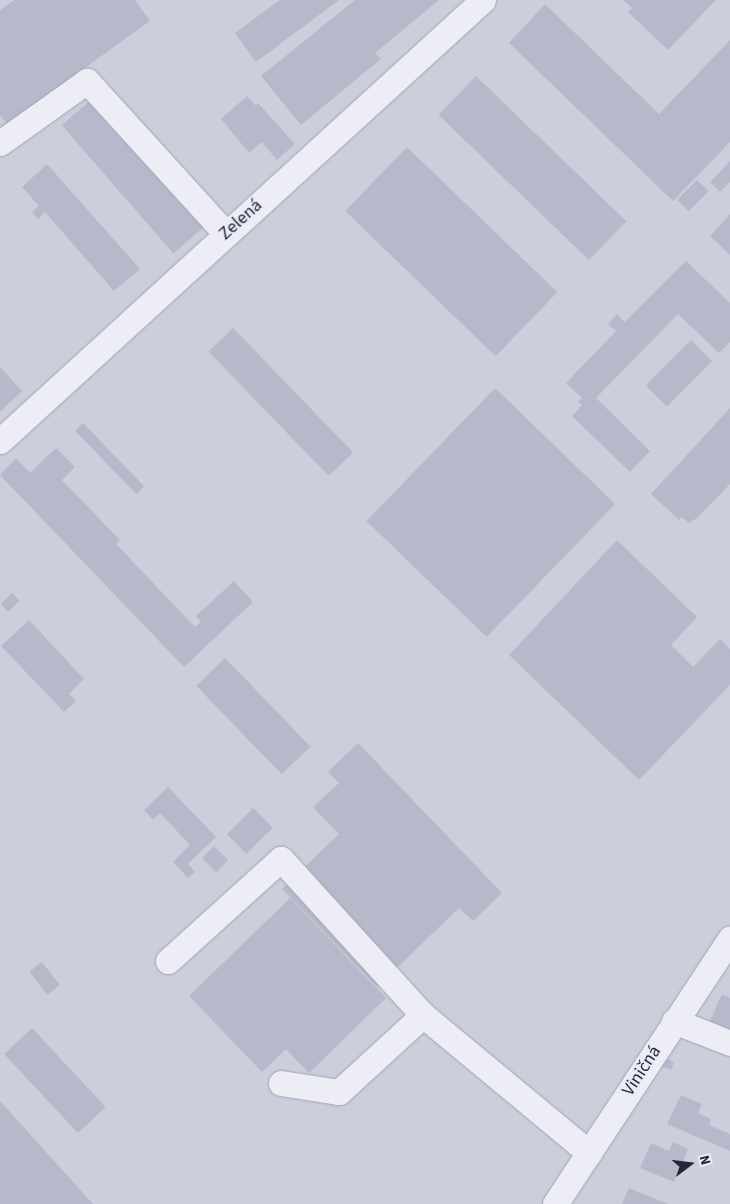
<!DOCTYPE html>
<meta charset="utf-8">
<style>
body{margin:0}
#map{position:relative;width:730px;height:1204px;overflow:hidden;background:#dbdce7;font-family:"Source Sans 3",sans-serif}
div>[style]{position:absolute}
.built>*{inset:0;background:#cccedc;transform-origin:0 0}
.building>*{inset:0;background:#b7b9ca;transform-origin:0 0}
.roads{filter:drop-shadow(0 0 1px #a4a5b4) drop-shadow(0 0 1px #a4a5b4)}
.minor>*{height:25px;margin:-12.5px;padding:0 12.5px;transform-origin:12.5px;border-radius:12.5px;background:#edeef5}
span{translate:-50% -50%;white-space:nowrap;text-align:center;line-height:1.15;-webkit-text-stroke:4.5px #eaebf4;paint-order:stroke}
.street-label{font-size:18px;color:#24263d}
.north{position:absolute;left:665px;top:1139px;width:50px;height:50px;-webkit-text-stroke:4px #eaebf4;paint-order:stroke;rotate:75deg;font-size:14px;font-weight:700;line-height:20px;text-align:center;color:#24263d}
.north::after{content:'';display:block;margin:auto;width:18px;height:22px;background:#24263d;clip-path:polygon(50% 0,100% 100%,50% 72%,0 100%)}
</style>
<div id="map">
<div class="built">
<i style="left:0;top:0;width:730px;height:1204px"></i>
</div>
<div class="building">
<i style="clip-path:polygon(14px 0,135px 0,150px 21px,7px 124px,0 115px,0 10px)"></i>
<i style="clip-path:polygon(280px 0,339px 0,256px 62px,235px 33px)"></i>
<i style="clip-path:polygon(355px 0,439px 0,375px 53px,381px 59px,301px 125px,261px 76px)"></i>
<i style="clip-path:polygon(623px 0,716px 0,668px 50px,628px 12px,632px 8px)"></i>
<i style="clip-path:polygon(545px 4px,659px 114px,730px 40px,730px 142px,673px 201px,509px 43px)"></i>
<i style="left:476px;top:76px;width:209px;height:54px;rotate:44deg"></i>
<i style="clip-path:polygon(247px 96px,256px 106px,258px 103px,295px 144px,277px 160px,262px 142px,249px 153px,221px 119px)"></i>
<i style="left:92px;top:99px;width:170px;height:40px;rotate:49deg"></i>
<i style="left:407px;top:147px;width:209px;height:89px;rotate:44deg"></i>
<i style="clip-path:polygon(730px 161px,730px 182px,720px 192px,710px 182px)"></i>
<i style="clip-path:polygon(47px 164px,140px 269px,114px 291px,45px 212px,38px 219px,32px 212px,39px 206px,22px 187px)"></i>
<i style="left:697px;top:180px;width:16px;height:28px;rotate:45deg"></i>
<i style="clip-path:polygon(730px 214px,730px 255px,710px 236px)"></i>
<i style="clip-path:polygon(686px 261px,730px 303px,730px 342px,719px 353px,678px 314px,596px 398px,650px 451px,630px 472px,572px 416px,582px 405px,578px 402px,582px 398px,566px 383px,616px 331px,608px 324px,617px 314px,625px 322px)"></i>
<i style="left:233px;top:328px;width:173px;height:34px;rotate:46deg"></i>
<i style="left:691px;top:340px;width:30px;height:64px;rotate:45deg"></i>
<i style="clip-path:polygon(0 367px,22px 391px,0 412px)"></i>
<i style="left:495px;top:388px;width:167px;height:185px;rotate:44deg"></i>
<i style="clip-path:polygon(730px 408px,730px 484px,697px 518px,689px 523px,682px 517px,679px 520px,651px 494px)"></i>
<i style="left:83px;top:423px;width:88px;height:11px;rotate:46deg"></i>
<i style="clip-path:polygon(56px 448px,75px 467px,62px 480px,120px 540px,116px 544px,195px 627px,201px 622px,196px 616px,234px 581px,253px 602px,184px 667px,0 475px,16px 458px,30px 473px)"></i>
<i style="clip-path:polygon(617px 540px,697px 617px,671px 645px,693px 667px,720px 639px,730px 649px,730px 685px,639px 780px,509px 655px)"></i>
<i style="left:12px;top:593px;width:11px;height:16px;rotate:45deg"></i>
<i style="clip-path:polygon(29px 620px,84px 679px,69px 694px,76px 701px,64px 712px,1px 646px)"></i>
<i style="left:225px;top:658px;width:123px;height:40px;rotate:46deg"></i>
<i style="clip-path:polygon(358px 743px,502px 893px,473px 921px,459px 908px,377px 987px,282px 889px,339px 834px,313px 807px,339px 783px,328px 772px)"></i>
<i style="clip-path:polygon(168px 787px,216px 837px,188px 864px,195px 872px,188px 878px,173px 862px,190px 845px,160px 813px,153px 820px,144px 810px)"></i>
<i style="left:253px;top:808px;width:28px;height:37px;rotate:45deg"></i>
<i style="left:214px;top:846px;width:20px;height:17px;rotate:45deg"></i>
<i style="clip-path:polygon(290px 898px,386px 998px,309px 1073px,286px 1049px,262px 1072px,189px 996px)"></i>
<i style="left:42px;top:962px;width:29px;height:16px;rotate:52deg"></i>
<i style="clip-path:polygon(722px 994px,730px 998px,730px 1030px,710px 1021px)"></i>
<i style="left:32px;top:1028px;width:108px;height:38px;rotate:47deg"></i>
<i style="clip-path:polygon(665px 1058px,674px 1062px,671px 1070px,660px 1066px)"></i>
<i style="clip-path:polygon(681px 1095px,702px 1104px,698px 1113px,711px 1119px,709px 1125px,730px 1134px,730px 1151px,667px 1124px)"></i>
<i style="clip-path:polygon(0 1101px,93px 1204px,0 1204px)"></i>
<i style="clip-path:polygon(673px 1142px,688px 1149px,674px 1182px,640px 1168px,651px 1143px,669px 1151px)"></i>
<i style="clip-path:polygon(629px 1188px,668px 1204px,622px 1204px)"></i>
</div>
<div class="roads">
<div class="minor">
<i style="left:0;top:143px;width:107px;rotate:-35.5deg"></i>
<i style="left:87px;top:81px;width:207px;rotate:47.7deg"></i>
<i style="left:0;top:441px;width:654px;rotate:-42.4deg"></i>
<i style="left:168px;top:961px;width:152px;rotate:-42.1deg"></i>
<i style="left:281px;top:859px;width:211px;rotate:47.7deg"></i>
<i style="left:423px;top:1015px;width:216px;rotate:39.7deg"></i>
<i style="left:674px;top:1021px;width:60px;rotate:21.4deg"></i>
<i style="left:281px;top:1083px;width:59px;rotate:8.8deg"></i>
<i style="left:339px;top:1092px;width:114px;rotate:-42.5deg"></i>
<i style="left:555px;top:1204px;width:318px;rotate:-56.6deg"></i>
</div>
</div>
<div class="street-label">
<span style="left:241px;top:220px;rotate:-42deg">Zelená</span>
<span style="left:642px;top:1071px;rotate:-57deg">Viničná</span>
</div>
<div class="north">N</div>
</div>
